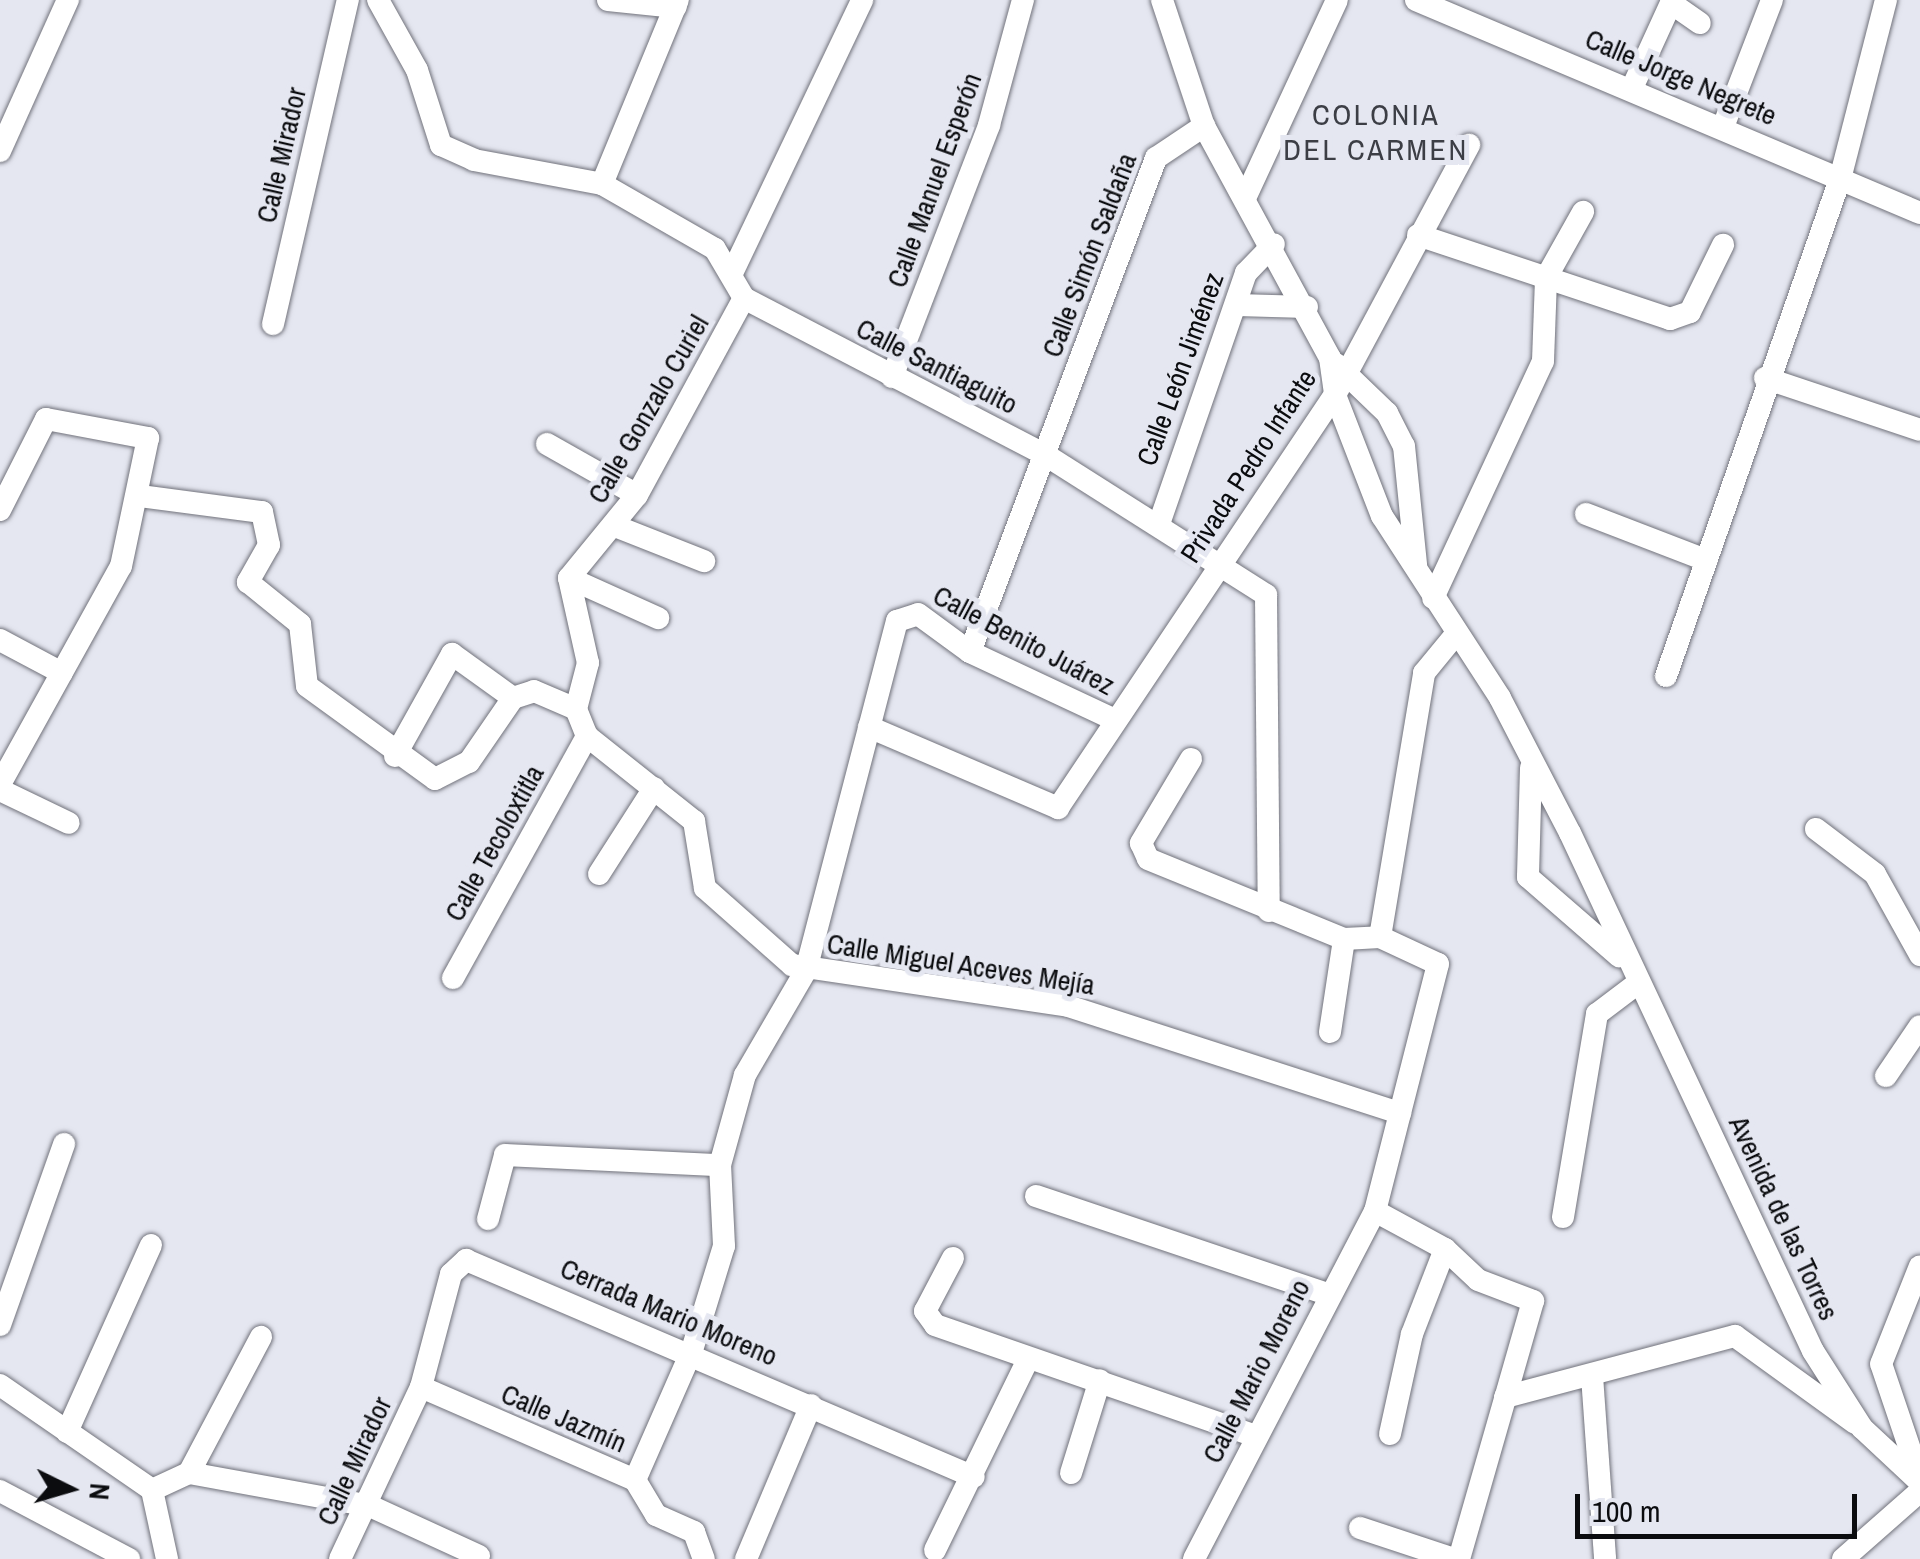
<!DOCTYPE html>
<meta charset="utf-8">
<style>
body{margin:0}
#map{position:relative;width:1920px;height:1559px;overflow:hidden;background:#e5e7f1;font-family:"Archivo Narrow",sans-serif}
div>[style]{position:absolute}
.roads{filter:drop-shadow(0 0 2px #71727b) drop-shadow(0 0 2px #71727b)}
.minor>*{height:22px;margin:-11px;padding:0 11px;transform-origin:11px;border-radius:11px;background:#fff}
span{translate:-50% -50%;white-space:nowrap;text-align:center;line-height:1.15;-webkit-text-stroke:10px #e5e7f1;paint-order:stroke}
.street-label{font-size:28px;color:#0b0c0f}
.neighbourhood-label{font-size:30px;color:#3c3e45;letter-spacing:2.5px}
.north{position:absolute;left:20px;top:1439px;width:100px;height:100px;-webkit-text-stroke:8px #e5e7f1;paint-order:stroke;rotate:95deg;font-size:28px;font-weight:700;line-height:40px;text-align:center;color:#0b0c0f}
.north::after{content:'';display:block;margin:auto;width:35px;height:45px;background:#0b0c0f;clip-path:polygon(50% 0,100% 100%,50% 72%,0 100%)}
.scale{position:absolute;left:1575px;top:1494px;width:282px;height:45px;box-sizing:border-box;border:5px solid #0b0c0f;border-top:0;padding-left:12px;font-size:30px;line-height:35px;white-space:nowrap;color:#0b0c0f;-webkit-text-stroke:8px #e5e7f1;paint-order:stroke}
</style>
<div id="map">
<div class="roads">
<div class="minor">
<i style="left:378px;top:0;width:80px;rotate:60.9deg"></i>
<i style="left:417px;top:70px;width:79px;rotate:72.3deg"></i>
<i style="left:441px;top:145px;width:36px;rotate:24deg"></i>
<i style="left:474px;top:160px;width:130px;rotate:10.6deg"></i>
<i style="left:602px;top:184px;width:130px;rotate:29.9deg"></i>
<i style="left:715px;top:249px;width:57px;rotate:59.4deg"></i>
<i style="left:744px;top:298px;width:338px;rotate:27.5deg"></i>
<i style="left:1044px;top:454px;width:263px;rotate:32.4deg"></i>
<i style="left:1266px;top:595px;width:316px;rotate:89.5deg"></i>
<i style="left:608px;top:0;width:68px;rotate:5.9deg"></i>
<i style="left:1162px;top:0;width:133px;rotate:71.6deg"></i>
<i style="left:1204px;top:126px;width:264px;rotate:61.5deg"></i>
<i style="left:1330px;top:358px;width:37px;rotate:82deg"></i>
<i style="left:1335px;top:395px;width:130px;rotate:68.8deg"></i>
<i style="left:1382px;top:516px;width:217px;rotate:57deg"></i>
<i style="left:1500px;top:698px;width:152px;rotate:62.6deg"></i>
<i style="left:1570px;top:833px;width:572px;rotate:64.87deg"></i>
<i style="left:1813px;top:1351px;width:91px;rotate:57.5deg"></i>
<i style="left:1862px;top:1428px;width:79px;rotate:43deg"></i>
<i style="left:1416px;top:0;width:547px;rotate:22.91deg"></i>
<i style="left:1633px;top:86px;width:91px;rotate:-65.4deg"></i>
<i style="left:1671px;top:3px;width:35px;rotate:35deg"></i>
<i style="left:1723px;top:127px;width:136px;rotate:-68.9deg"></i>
<i style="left:0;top:151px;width:166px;rotate:-65.8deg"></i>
<i style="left:602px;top:184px;width:199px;rotate:-67.6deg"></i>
<i style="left:1246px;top:196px;width:216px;rotate:-65.1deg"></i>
<i style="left:1418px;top:235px;width:266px;rotate:18.4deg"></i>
<i style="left:1670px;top:319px;width:21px;rotate:-19deg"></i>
<i style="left:1690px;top:312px;width:75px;rotate:-63.8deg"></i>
<i style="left:733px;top:271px;width:300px;rotate:-64.5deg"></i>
<i style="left:1546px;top:278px;width:76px;rotate:-60.7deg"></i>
<i style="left:1237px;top:305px;width:70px;rotate:1.6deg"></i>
<i style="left:273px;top:324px;width:333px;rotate:-77deg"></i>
<i style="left:1336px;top:364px;width:71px;rotate:43.9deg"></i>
<i style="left:1387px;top:413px;width:37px;rotate:63deg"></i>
<i style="left:1404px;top:446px;width:120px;rotate:84.2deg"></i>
<i style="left:892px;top:377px;width:270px;rotate:-68.9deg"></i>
<i style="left:989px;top:125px;width:130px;rotate:-74.8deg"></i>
<i style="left:1765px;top:378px;width:163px;rotate:18.5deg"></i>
<i style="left:547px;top:444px;width:103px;rotate:29.5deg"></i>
<i style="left:140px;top:496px;width:123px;rotate:7.5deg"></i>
<i style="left:262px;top:512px;width:34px;rotate:78deg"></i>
<i style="left:269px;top:545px;width:43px;rotate:119.6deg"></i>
<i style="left:248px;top:582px;width:67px;rotate:38.9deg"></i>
<i style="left:300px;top:624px;width:62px;rotate:83.6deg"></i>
<i style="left:307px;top:686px;width:158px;rotate:36deg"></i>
<i style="left:435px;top:779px;width:38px;rotate:-27deg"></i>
<i style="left:469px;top:762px;width:78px;rotate:-55.5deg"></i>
<i style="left:513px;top:698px;width:22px;rotate:-18deg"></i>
<i style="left:534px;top:691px;width:46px;rotate:23.2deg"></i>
<i style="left:0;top:510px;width:102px;rotate:-63.2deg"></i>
<i style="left:46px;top:419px;width:104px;rotate:10.6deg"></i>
<i style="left:148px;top:438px;width:131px;rotate:101.9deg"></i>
<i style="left:121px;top:566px;width:249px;rotate:119deg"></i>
<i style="left:1586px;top:514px;width:129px;rotate:21deg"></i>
<i style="left:1159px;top:524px;width:266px;rotate:-70.9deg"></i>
<i style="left:1246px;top:273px;width:40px;rotate:-46deg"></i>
<i style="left:615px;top:526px;width:96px;rotate:21.5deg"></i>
<i style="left:569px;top:578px;width:98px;rotate:24.2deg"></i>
<i style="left:1433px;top:598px;width:261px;rotate:-65.1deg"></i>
<i style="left:1543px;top:361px;width:83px;rotate:-87.9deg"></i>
<i style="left:0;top:640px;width:70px;rotate:28deg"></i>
<i style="left:970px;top:652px;width:528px;rotate:-69.37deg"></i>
<i style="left:1156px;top:158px;width:58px;rotate:-33.7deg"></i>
<i style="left:1666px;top:676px;width:527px;rotate:-70.7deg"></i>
<i style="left:1840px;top:179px;width:185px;rotate:-75.6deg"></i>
<i style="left:576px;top:709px;width:29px;rotate:68deg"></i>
<i style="left:587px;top:736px;width:137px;rotate:38.5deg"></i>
<i style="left:694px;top:821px;width:68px;rotate:80.7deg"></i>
<i style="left:705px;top:888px;width:116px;rotate:41.5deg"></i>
<i style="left:792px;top:965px;width:279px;rotate:8.4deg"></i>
<i style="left:1068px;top:1006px;width:349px;rotate:17.9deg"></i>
<i style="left:576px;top:709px;width:48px;rotate:-75.4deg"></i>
<i style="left:588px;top:663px;width:87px;rotate:-102.6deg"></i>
<i style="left:569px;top:578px;width:107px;rotate:-50.7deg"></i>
<i style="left:637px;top:495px;width:224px;rotate:-61.5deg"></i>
<i style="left:869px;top:727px;width:206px;rotate:23.2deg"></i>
<i style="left:1058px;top:808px;width:497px;rotate:-56.2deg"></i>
<i style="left:1335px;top:395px;width:284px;rotate:-61.8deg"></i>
<i style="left:395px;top:756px;width:117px;rotate:-60.8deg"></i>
<i style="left:452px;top:654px;width:75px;rotate:35.8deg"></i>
<i style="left:1191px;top:759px;width:98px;rotate:120.8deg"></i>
<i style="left:1141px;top:843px;width:17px;rotate:66deg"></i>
<i style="left:1148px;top:859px;width:212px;rotate:22.2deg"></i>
<i style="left:1344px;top:939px;width:36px;rotate:-3deg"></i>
<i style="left:1380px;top:937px;width:64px;rotate:25deg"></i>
<i style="left:1438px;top:964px;width:255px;rotate:104.3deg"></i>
<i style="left:1375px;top:1211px;width:392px;rotate:117.5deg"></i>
<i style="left:1531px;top:768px;width:109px;rotate:91.6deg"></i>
<i style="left:1528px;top:877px;width:121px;rotate:41deg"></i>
<i style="left:0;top:790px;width:76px;rotate:25.6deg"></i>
<i style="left:1816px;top:829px;width:74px;rotate:37.3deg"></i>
<i style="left:1875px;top:874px;width:93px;rotate:60.9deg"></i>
<i style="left:599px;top:874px;width:102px;rotate:-57.4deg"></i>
<i style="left:1380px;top:937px;width:268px;rotate:-80.5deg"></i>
<i style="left:1424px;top:673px;width:50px;rotate:-50.6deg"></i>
<i style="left:453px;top:978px;width:277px;rotate:-61deg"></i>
<i style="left:1330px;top:1032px;width:94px;rotate:-81.4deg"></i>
<i style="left:1886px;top:1076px;width:60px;rotate:-55.8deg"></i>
<i style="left:1036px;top:1196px;width:308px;rotate:18.6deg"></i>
<i style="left:1375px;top:1211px;width:80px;rotate:28.5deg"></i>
<i style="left:1445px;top:1249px;width:45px;rotate:43.2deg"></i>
<i style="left:1478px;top:1280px;width:59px;rotate:20.9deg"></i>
<i style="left:1533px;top:1301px;width:268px;rotate:106deg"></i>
<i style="left:1563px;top:1217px;width:206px;rotate:-80.5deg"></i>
<i style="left:1597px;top:1014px;width:51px;rotate:-37.1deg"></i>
<i style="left:488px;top:1219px;width:66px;rotate:-75.1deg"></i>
<i style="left:505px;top:1155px;width:215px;rotate:2.7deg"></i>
<i style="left:953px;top:1258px;width:60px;rotate:117.8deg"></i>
<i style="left:925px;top:1311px;width:17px;rotate:54deg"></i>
<i style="left:935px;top:1325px;width:340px;rotate:19.1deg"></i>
<i style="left:0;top:1325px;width:192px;rotate:-70.5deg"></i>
<i style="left:1592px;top:1376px;width:183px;rotate:85.9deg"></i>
<i style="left:0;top:1385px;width:185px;rotate:34.6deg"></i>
<i style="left:152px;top:1490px;width:71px;rotate:77.7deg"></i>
<i style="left:421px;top:1387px;width:233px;rotate:23.5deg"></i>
<i style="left:635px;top:1480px;width:41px;rotate:59deg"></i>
<i style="left:656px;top:1515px;width:42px;rotate:24.1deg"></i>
<i style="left:694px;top:1532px;width:29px;rotate:70deg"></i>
<i style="left:1505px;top:1397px;width:238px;rotate:-14.9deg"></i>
<i style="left:1735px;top:1336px;width:148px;rotate:35.9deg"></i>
<i style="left:67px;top:1432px;width:205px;rotate:-65.8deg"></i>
<i style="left:1390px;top:1434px;width:102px;rotate:-77.6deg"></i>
<i style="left:1412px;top:1334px;width:91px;rotate:-68.8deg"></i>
<i style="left:189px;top:1473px;width:154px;rotate:-62.1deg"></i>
<i style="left:1071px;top:1473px;width:97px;rotate:-72.7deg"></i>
<i style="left:1918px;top:1473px;width:115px;rotate:-108.7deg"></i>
<i style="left:1881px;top:1364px;width:105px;rotate:-68.3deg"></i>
<i style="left:635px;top:1480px;width:142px;rotate:-66.3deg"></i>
<i style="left:692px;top:1350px;width:109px;rotate:-72.9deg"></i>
<i style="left:724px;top:1246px;width:81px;rotate:-92.8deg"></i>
<i style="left:720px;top:1165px;width:93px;rotate:-74.5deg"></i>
<i style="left:745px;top:1075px;width:121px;rotate:-59.8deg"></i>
<i style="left:806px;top:970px;width:361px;rotate:-75.4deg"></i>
<i style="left:897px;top:621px;width:22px;rotate:-18deg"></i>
<i style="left:918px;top:614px;width:64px;rotate:36.2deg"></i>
<i style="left:970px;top:652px;width:160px;rotate:25.1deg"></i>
<i style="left:152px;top:1490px;width:41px;rotate:-24.7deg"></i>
<i style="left:189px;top:1473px;width:184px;rotate:10.3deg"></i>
<i style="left:370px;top:1506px;width:120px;rotate:24.6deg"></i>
<i style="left:0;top:1491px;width:146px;rotate:27.8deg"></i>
<i style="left:1360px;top:1528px;width:99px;rotate:18.3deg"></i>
<i style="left:935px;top:1550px;width:212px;rotate:-64deg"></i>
<i style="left:340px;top:1559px;width:190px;rotate:-64.8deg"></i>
<i style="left:421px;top:1387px;width:117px;rotate:-75.1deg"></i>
<i style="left:451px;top:1274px;width:21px;rotate:-43deg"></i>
<i style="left:466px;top:1260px;width:552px;rotate:23.13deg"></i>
<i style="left:746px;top:1559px;width:167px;rotate:-67.1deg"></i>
<i style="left:1843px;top:1559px;width:103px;rotate:-41.4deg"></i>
</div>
</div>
<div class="street-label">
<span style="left:1681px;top:77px;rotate:23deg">Calle Jorge Negrete</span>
<span style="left:281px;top:155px;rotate:-77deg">Calle Mirador</span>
<span style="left:934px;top:180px;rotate:-70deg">Calle Manuel Esperón</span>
<span style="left:1089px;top:255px;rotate:-69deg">Calle Simón Saldaña</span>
<span style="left:937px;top:366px;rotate:27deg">Calle Santiaguito</span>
<span style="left:1180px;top:369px;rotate:-70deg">Calle León Jiménez</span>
<span style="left:648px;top:409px;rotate:-60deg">Calle Gonzalo Curiel</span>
<span style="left:1248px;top:466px;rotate:-57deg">Privada Pedro Infante</span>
<span style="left:1024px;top:640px;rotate:28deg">Calle Benito Juárez</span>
<span style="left:494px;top:843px;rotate:-61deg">Calle Tecoloxtitla</span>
<span style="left:961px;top:964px;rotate:9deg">Calle Miguel Aceves Mejía</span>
<span style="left:1784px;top:1218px;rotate:65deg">Avenida de las Torres</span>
<span style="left:669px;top:1312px;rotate:23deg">Cerrada Mario Moreno</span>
<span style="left:1256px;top:1371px;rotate:-63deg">Calle Mario Moreno</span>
<span style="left:564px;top:1418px;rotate:23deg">Calle Jazmín</span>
<span style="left:354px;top:1461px;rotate:-65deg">Calle Mirador</span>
</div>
<div class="neighbourhood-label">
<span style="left:1376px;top:131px">COLONIA<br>DEL CARMEN</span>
</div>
<div class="north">N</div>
<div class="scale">100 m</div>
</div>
